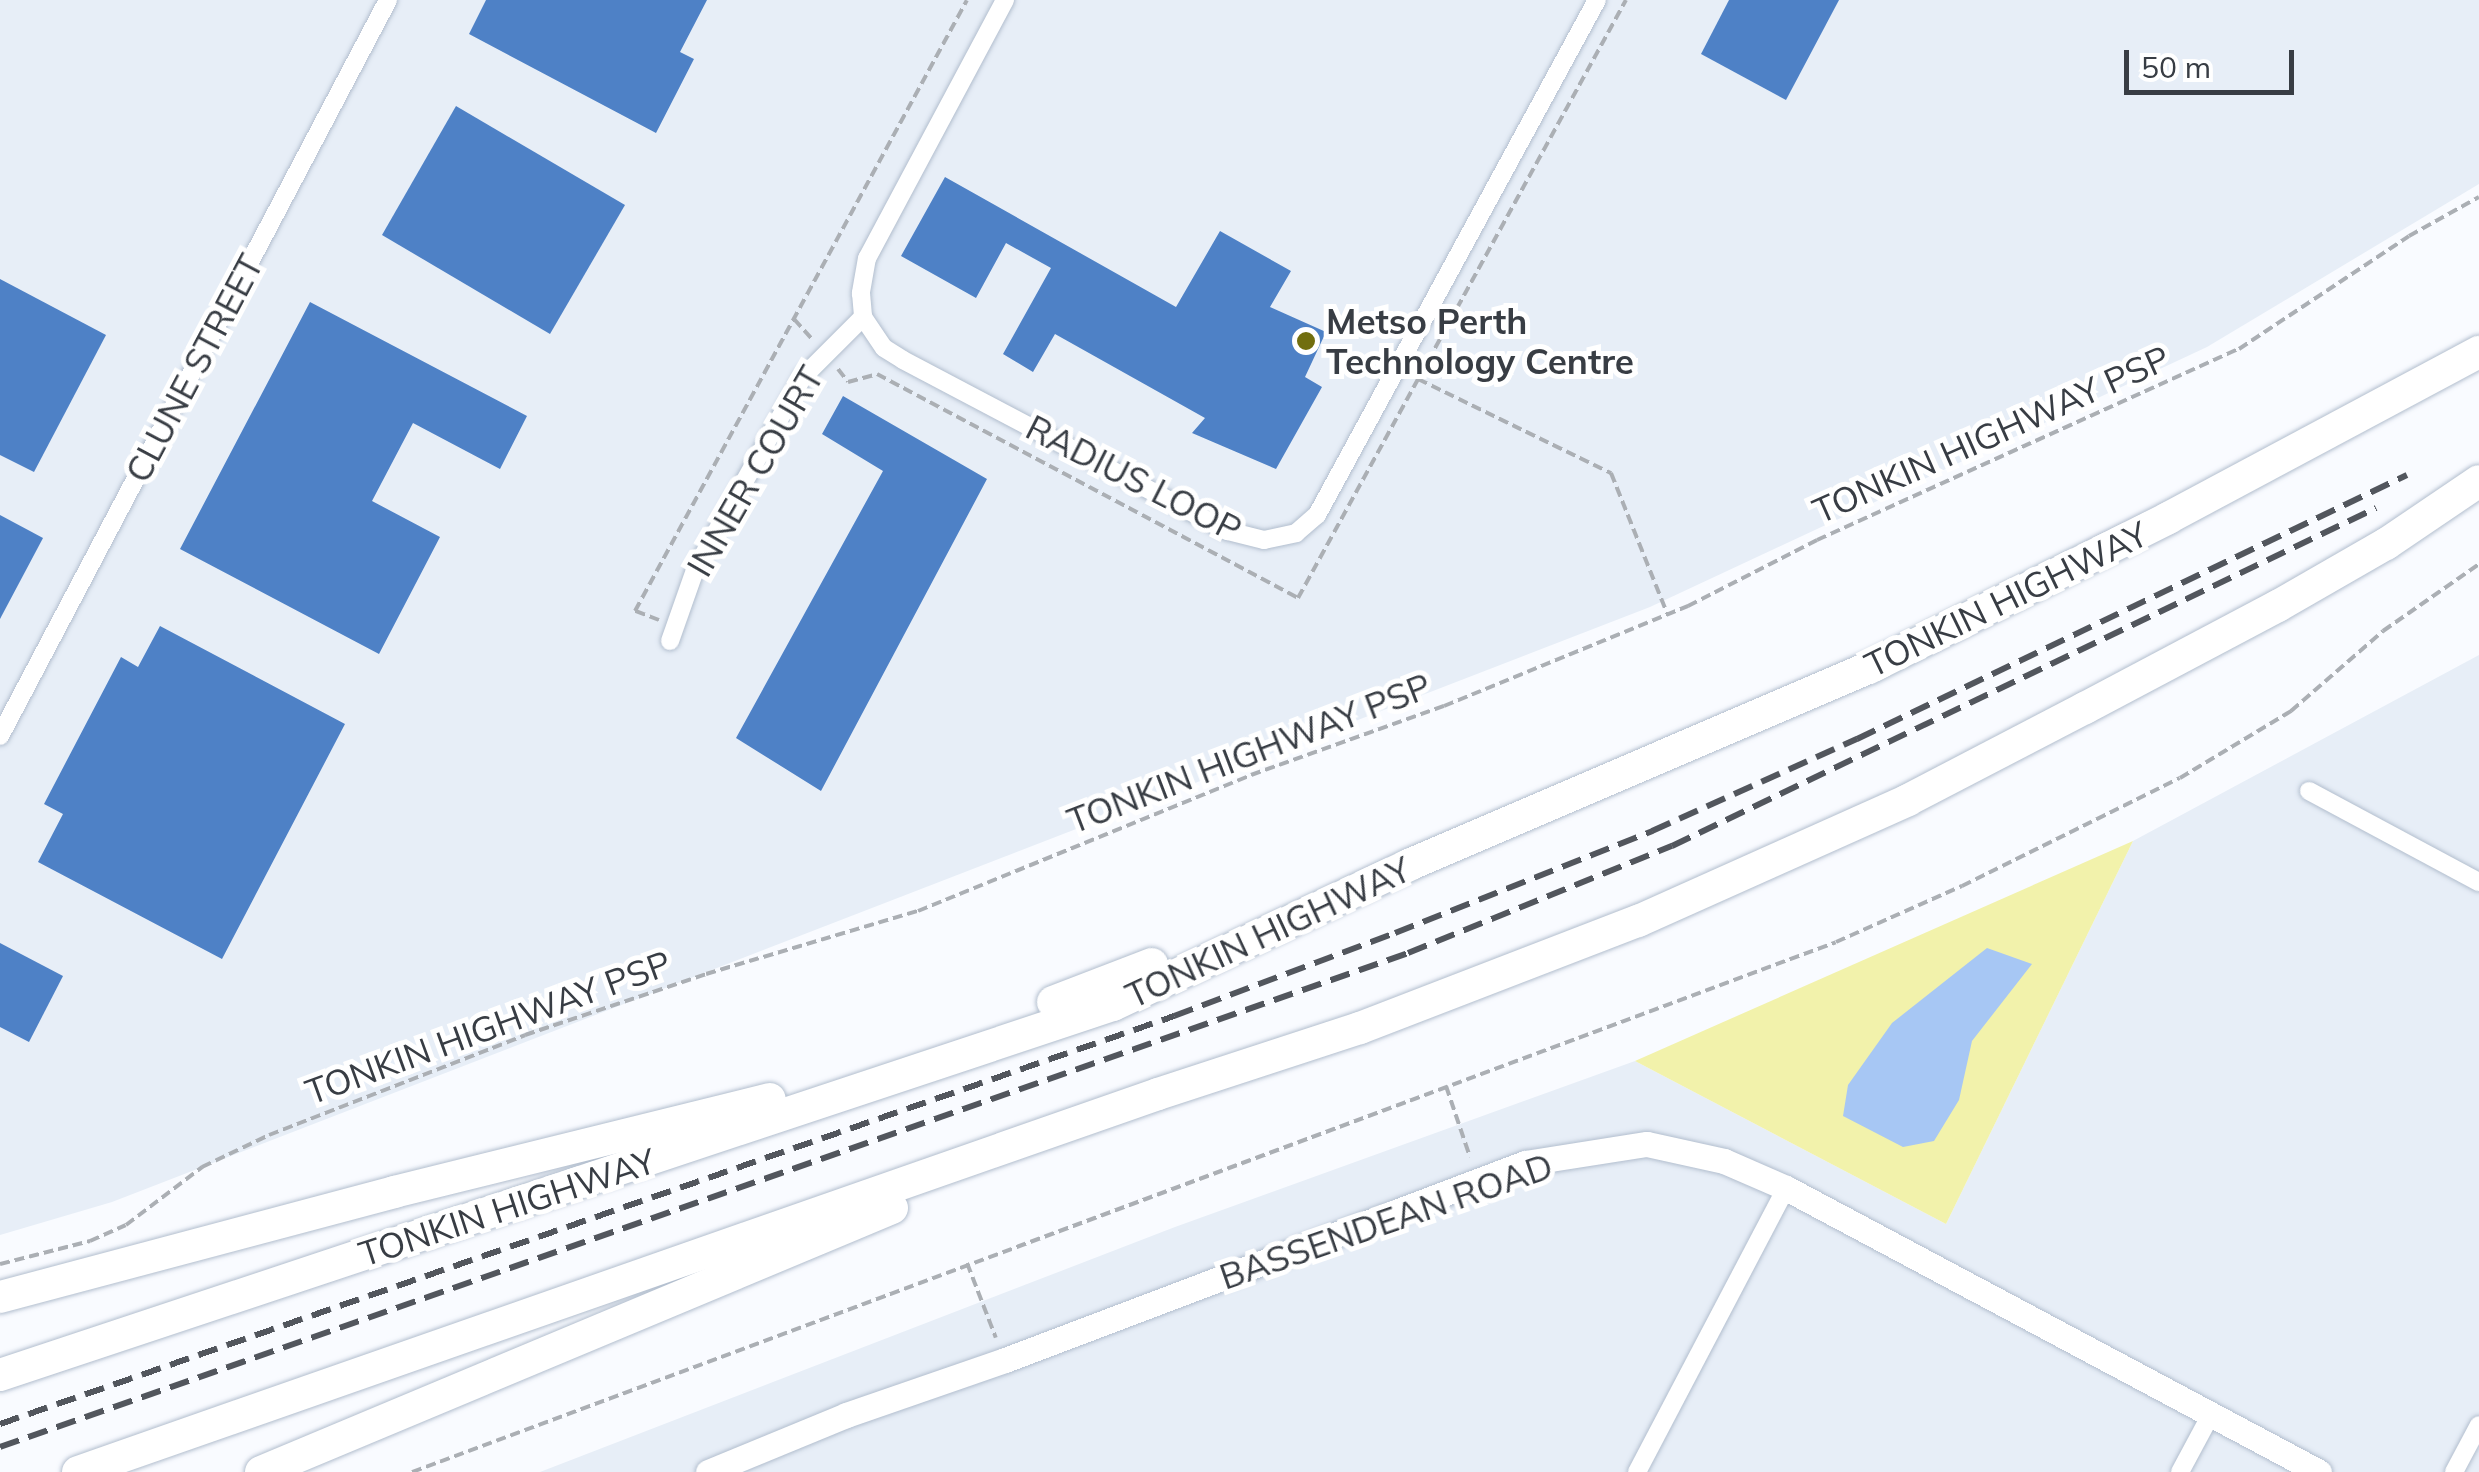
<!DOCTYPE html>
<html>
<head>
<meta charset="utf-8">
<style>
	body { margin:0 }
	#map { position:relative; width:2479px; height:1472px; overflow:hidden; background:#f9fbff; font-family:Mulish,sans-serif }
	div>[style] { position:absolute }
	.built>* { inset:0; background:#e7eef7 }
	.green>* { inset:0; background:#f2f2ab }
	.water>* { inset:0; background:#a7c7f4 }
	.building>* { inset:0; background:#4e81c6 }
	.path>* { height:4px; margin-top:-2px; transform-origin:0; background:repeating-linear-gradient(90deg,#abafb4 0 10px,transparent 0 15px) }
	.roads { filter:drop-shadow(0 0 2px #b2bece) drop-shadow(0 0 2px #b2bece) }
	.street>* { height:18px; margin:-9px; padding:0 9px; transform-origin:9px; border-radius:9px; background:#fff }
	.secondary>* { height:25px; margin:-12.5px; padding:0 12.5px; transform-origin:12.5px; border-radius:12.5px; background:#fff }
	.highway>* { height:32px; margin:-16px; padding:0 16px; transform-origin:16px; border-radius:16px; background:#fff }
	.rail>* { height:6px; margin-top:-3px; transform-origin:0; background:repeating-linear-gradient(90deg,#52565d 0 20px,transparent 0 30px) }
	.dots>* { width:28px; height:28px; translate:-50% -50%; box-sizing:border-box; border:5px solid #fff; border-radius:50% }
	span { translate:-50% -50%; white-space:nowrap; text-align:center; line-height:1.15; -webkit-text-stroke:10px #fff; paint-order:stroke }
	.poi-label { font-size:35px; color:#383d44; font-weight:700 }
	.left { translate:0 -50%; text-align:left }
	.street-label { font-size:35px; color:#383d44 }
	.scale { position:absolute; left:2124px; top:50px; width:170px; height:45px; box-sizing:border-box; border:5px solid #383d44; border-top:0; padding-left:12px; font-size:30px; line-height:35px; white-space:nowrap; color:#383d44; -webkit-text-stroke:8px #fff; paint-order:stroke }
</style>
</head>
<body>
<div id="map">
	<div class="built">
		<div style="clip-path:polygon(0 0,2479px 0,2479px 184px,2207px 347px,1650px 607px,112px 1202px,0 1235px)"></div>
		<div style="clip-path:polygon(2479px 655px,2479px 1472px,540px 1472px,1175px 1227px,1635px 1061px,1946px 1224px,2133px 841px)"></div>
	</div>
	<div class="green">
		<div style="clip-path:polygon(2133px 841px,1946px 1224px,1635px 1061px)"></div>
	</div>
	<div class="water">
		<div style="clip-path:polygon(1987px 948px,2032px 964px,1972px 1041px,1959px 1100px,1934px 1141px,1903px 1147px,1843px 1116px,1848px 1085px,1892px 1023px)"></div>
	</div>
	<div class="building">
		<div style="clip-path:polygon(486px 0,707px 0,680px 52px,694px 59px,656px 133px,469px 34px)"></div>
		<div style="clip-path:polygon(1729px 0,1839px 0,1786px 100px,1701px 54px)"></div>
		<div style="clip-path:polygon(456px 106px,625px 205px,550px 334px,382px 235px)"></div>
		<div style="clip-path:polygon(945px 177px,1176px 307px,1220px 231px,1291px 271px,1270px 307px,1326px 332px,1305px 377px,1322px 387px,1276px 469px,1192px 433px,1205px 418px,1055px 334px,1033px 372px,1003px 354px,1051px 268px,1006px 243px,976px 298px,901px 256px)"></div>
		<div style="clip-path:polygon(0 279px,106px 335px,34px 472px,0 455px)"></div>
		<div style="clip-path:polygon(310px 302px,527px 416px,500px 469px,413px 423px,372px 501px,440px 537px,379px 654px,180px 549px)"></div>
		<div style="clip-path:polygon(843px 396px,987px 479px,821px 791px,736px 738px,883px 471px,822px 434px)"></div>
		<div style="clip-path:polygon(0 515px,43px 538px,0 619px)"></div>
		<div style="clip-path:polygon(160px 626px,345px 724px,222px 959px,38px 862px,63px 814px,44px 804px,121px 657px,138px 667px)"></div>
		<div style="clip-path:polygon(0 943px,63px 976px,29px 1042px,0 1027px)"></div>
	</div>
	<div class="path">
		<div style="left:794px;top:319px;width:27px;rotate:48deg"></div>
		<div style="left:838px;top:369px;width:16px;rotate:52deg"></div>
		<div style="left:848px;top:382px;width:30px;rotate:-15deg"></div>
		<div style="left:877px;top:374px;width:477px;rotate:28deg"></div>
		<div style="left:1298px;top:598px;width:682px;rotate:-61.26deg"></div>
		<div style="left:1418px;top:379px;width:215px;rotate:26deg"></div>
		<div style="left:1611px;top:473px;width:151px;rotate:68.2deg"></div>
		<div style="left:659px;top:620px;width:26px;rotate:-159deg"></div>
		<div style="left:635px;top:611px;width:695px;rotate:-61.48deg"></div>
		<div style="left:1446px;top:1086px;width:75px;rotate:71.3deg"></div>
		<div style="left:967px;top:1263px;width:80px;rotate:68.9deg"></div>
		<div style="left:0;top:1264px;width:93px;rotate:-14.3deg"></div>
		<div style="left:90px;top:1241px;width:39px;rotate:-24deg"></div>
		<div style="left:126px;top:1225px;width:96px;rotate:-37.3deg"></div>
		<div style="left:202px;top:1167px;width:74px;rotate:-25.5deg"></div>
		<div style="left:269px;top:1135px;width:275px;rotate:-21.3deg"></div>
		<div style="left:525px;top:1035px;width:191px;rotate:-18.6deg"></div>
		<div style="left:706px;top:974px;width:221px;rotate:-16.6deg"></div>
		<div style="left:918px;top:911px;width:360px;rotate:-22.2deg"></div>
		<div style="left:1251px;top:775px;width:205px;rotate:-19.7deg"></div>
		<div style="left:1444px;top:706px;width:264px;rotate:-22.3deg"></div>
		<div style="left:1688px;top:606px;width:145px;rotate:-27.1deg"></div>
		<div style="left:1817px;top:540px;width:463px;rotate:-24.4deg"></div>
		<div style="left:2239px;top:349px;width:204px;rotate:-33.6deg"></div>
		<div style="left:2409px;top:236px;width:80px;rotate:-29.1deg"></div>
		<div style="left:412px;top:1472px;width:1519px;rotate:-20.41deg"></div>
		<div style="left:1836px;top:942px;width:138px;rotate:-24deg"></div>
		<div style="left:1962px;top:886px;width:243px;rotate:-26.4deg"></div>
		<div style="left:2180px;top:778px;width:130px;rotate:-31.1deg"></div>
		<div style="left:2291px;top:711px;width:122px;rotate:-41deg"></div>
		<div style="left:2383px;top:631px;width:117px;rotate:-34.9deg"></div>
	</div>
	<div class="roads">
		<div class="street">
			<div style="left:1005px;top:0;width:293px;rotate:118.1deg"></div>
			<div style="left:867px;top:258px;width:36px;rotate:100deg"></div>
			<div style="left:861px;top:293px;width:24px;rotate:85deg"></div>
			<div style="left:863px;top:317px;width:37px;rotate:56deg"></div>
			<div style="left:884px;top:348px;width:22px;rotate:32deg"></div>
			<div style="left:903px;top:360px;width:367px;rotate:27.8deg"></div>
			<div style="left:1228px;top:531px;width:37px;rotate:14deg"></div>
			<div style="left:1264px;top:540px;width:33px;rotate:-12deg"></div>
			<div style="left:1296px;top:533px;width:28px;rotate:-41deg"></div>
			<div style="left:1317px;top:515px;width:586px;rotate:-61.47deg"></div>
			<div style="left:670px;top:641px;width:75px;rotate:-70.6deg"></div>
			<div style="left:695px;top:570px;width:221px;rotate:-60.8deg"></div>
			<div style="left:803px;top:377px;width:85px;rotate:-45deg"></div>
			<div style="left:0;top:736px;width:832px;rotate:-62.2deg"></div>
			<div style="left:2309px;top:791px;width:193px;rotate:28.2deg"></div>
			<div style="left:1637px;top:1472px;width:321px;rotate:-62.3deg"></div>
			<div style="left:2180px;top:1472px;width:64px;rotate:-61.8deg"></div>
			<div style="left:2454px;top:1472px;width:53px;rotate:-62deg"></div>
		</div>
		<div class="secondary">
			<div style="left:708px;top:1472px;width:149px;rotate:-22.4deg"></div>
			<div style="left:846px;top:1415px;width:168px;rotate:-19.1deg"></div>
			<div style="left:1005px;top:1360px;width:556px;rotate:-20.75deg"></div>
			<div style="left:1525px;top:1163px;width:123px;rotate:-8.9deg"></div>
			<div style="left:1647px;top:1144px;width:79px;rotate:12.4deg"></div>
			<div style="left:1724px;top:1161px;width:68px;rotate:23.5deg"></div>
			<div style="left:1786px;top:1188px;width:604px;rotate:28.05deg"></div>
		</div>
		<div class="highway">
			<div style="left:1053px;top:1002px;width:106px;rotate:-21deg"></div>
			<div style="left:0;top:1297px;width:408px;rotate:-14.9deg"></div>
			<div style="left:394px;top:1192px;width:387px;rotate:-13.9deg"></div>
			<div style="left:0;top:1375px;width:1173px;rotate:-18.39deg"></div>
			<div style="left:1113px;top:1005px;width:330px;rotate:-25.3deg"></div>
			<div style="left:1411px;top:864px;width:498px;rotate:-23.2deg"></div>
			<div style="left:1869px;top:668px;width:335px;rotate:-26.6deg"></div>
			<div style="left:2168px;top:518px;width:353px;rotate:-28.1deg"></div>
			<div style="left:78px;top:1472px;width:1144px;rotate:-19.29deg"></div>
			<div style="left:1158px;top:1094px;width:213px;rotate:-18.1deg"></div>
			<div style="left:1360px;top:1028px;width:298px;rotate:-21.1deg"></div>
			<div style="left:1638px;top:921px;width:296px;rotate:-24.1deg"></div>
			<div style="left:1908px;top:800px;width:199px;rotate:-27.5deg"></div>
			<div style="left:2085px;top:708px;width:218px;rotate:-27.9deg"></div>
			<div style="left:2278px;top:606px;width:125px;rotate:-29.9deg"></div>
			<div style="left:2386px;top:544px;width:112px;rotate:-34.1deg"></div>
			<div style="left:261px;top:1472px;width:684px;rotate:-22.7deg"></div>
		</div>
	</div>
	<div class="rail">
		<div style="left:0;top:1424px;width:1243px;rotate:-19.16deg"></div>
		<div style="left:1174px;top:1016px;width:236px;rotate:-20.6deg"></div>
		<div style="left:1395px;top:933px;width:277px;rotate:-21.6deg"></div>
		<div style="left:1652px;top:831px;width:225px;rotate:-24.2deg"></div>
		<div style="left:1857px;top:739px;width:610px;rotate:-25.64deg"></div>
		<div style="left:0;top:1447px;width:1492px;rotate:-19.33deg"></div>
		<div style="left:1408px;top:953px;width:285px;rotate:-22.1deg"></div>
		<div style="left:1672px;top:846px;width:781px;rotate:-25.65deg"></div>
	</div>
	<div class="dots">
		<div style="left:1306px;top:341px;background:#716e0f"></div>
	</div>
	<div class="poi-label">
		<span class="left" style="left:1326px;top:341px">Metso Perth<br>Technology Centre</span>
	</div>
	<div class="street-label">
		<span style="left:194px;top:368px;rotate:-62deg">CLUNE STREET</span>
		<span style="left:1991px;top:434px;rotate:-24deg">TONKIN HIGHWAY PSP</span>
		<span style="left:755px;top:471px;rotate:-60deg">INNER COURT</span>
		<span style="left:1134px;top:478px;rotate:27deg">RADIUS LOOP</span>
		<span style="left:2006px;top:599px;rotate:-26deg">TONKIN HIGHWAY</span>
		<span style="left:1249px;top:753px;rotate:-21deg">TONKIN HIGHWAY PSP</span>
		<span style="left:1268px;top:932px;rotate:-25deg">TONKIN HIGHWAY</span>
		<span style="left:488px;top:1027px;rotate:-20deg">TONKIN HIGHWAY PSP</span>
		<span style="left:507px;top:1207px;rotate:-18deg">TONKIN HIGHWAY</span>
		<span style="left:1386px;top:1221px;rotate:-19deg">BASSENDEAN ROAD</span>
	</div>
	<div class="scale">50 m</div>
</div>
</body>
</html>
